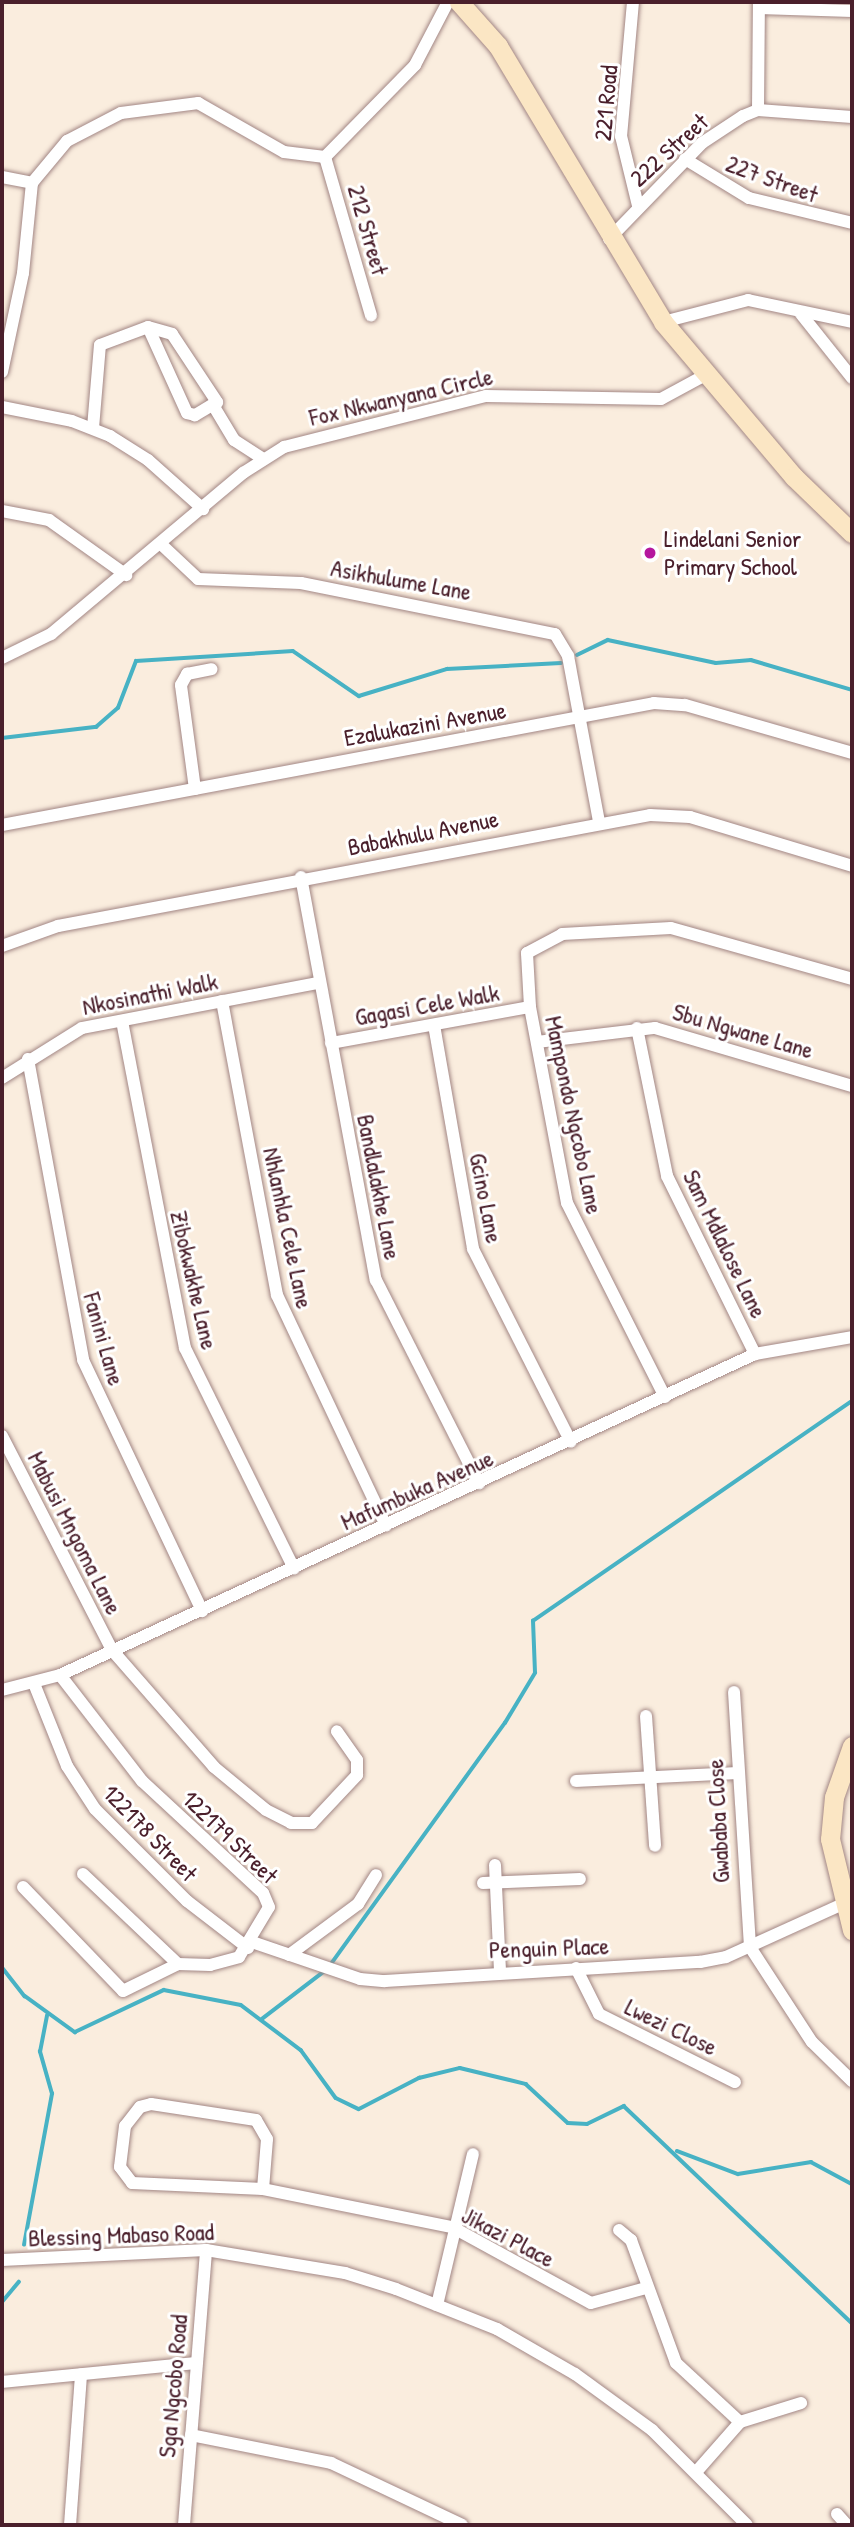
<!DOCTYPE html>
<html>
<head>
<meta charset="utf-8">
<style>
	body { margin:0 }
	#map { position:relative; width:854px; height:2527px; overflow:hidden; background:#faedde; font-family:"Patrick Hand",sans-serif }
	div>[style] { position:absolute }
	.stream>* { height:3.5px; margin:-1.75px; padding:0 1.75px; transform-origin:1.75px; border-radius:1.75px; background:#47b2c4 }
	.roads { filter:drop-shadow(0 0 2px #a28684) drop-shadow(0 0 2px #a28684) }
	.street>* { height:12px; margin:-6px; padding:0 6px; transform-origin:6px; border-radius:6px; background:#fff }
	.secondary>* { height:19px; margin:-9.5px; padding:0 9.5px; transform-origin:9.5px; border-radius:9.5px; background:#fbe6c4 }
	.dots>* { width:19px; height:19px; translate:-50% -50%; box-sizing:border-box; border:4px solid #fff; border-radius:50% }
	span { translate:-50% -50%; white-space:nowrap; text-align:center; line-height:1.15; -webkit-text-stroke:6px #fff; paint-order:stroke }
	.street-label { font-size:24px; color:#4a1f2b }
	.poi-label { font-size:24px; color:#4a1f2b }
	.left { translate:0 -50%; text-align:left }
	.frame { position:absolute; inset:0; border:4px solid #4a1f2b; pointer-events:none }
</style>
</head>
<body>
<div id="map">
	<div class="stream">
		<div style="left:577px;top:655px;width:34px;rotate:-26deg"></div>
		<div style="left:608px;top:640px;width:110px;rotate:12deg"></div>
		<div style="left:716px;top:663px;width:35px;rotate:-5deg"></div>
		<div style="left:751px;top:660px;width:105px;rotate:16.5deg"></div>
		<div style="left:2px;top:738px;width:95px;rotate:-6.7deg"></div>
		<div style="left:96px;top:727px;width:29px;rotate:-41deg"></div>
		<div style="left:118px;top:708px;width:50px;rotate:-69deg"></div>
		<div style="left:136px;top:661px;width:157px;rotate:-3.6deg"></div>
		<div style="left:293px;top:651px;width:80px;rotate:34.3deg"></div>
		<div style="left:359px;top:696px;width:92px;rotate:-17.1deg"></div>
		<div style="left:447px;top:669px;width:114px;rotate:-3deg"></div>
		<div style="left:2px;top:1782px;width:43px;rotate:90deg"></div>
		<div style="left:331px;top:1964px;width:297px;rotate:-54.2deg"></div>
		<div style="left:505px;top:1723px;width:58px;rotate:-59deg"></div>
		<div style="left:535px;top:1673px;width:52px;rotate:-92.2deg"></div>
		<div style="left:533px;top:1621px;width:388px;rotate:-34.6deg"></div>
		<div style="left:2px;top:1967px;width:37px;rotate:52deg"></div>
		<div style="left:25px;top:1996px;width:62px;rotate:35.8deg"></div>
		<div style="left:75px;top:2032px;width:98px;rotate:-25.3deg"></div>
		<div style="left:164px;top:1990px;width:78px;rotate:11deg"></div>
		<div style="left:241px;top:2005px;width:75px;rotate:36.9deg"></div>
		<div style="left:301px;top:2050px;width:59px;rotate:53.9deg"></div>
		<div style="left:336px;top:2098px;width:25px;rotate:26deg"></div>
		<div style="left:359px;top:2109px;width:68px;rotate:-27.3deg"></div>
		<div style="left:419px;top:2078px;width:42px;rotate:-13.7deg"></div>
		<div style="left:460px;top:2068px;width:68px;rotate:13.6deg"></div>
		<div style="left:526px;top:2084px;width:57px;rotate:42.9deg"></div>
		<div style="left:568px;top:2123px;width:19px;rotate:3deg"></div>
		<div style="left:587px;top:2124px;width:41px;rotate:-25.9deg"></div>
		<div style="left:624px;top:2106px;width:315px;rotate:43.6deg"></div>
		<div style="left:262px;top:2019px;width:81px;rotate:-37.4deg"></div>
		<div style="left:677px;top:2151px;width:65px;rotate:20.7deg"></div>
		<div style="left:738px;top:2174px;width:74px;rotate:-9.3deg"></div>
		<div style="left:811px;top:2162px;width:47px;rotate:28.2deg"></div>
		<div style="left:24px;top:2245px;width:154px;rotate:-79.5deg"></div>
		<div style="left:52px;top:2094px;width:44px;rotate:-105.9deg"></div>
		<div style="left:40px;top:2052px;width:37px;rotate:-79deg"></div>
		<div style="left:2px;top:2302px;width:26px;rotate:-50deg"></div>
	</div>
	<div class="roads">
		<div class="street">
			<div style="left:633px;top:2px;width:135px;rotate:95.1deg"></div>
			<div style="left:621px;top:136px;width:72px;rotate:76.3deg"></div>
			<div style="left:759px;top:8px;width:93px;rotate:1.8deg"></div>
			<div style="left:758px;top:110px;width:108px;rotate:-89.5deg"></div>
			<div style="left:325px;top:157px;width:165px;rotate:73.8deg"></div>
			<div style="left:685px;top:159px;width:75px;rotate:31.4deg"></div>
			<div style="left:749px;top:198px;width:106px;rotate:13.6deg"></div>
			<div style="left:2px;top:177px;width:31px;rotate:11deg"></div>
			<div style="left:609px;top:239px;width:134px;rotate:-45.9deg"></div>
			<div style="left:702px;top:143px;width:49px;rotate:-33.4deg"></div>
			<div style="left:743px;top:116px;width:16px;rotate:-22deg"></div>
			<div style="left:758px;top:110px;width:94px;rotate:4.3deg"></div>
			<div style="left:801px;top:314px;width:82px;rotate:51.4deg"></div>
			<div style="left:663px;top:322px;width:88px;rotate:-14.5deg"></div>
			<div style="left:748px;top:300px;width:106px;rotate:11.9deg"></div>
			<div style="left:2px;top:372px;width:101px;rotate:-78deg"></div>
			<div style="left:23px;top:273px;width:90px;rotate:-84.3deg"></div>
			<div style="left:32px;top:183px;width:55px;rotate:-50.2deg"></div>
			<div style="left:67px;top:141px;width:61px;rotate:-27.4deg"></div>
			<div style="left:121px;top:113px;width:78px;rotate:-7.4deg"></div>
			<div style="left:198px;top:103px;width:99px;rotate:29.7deg"></div>
			<div style="left:284px;top:152px;width:41px;rotate:7deg"></div>
			<div style="left:325px;top:157px;width:129px;rotate:-45.6deg"></div>
			<div style="left:415px;top:65px;width:71px;rotate:-62.4deg"></div>
			<div style="left:213px;top:405px;width:41px;rotate:59deg"></div>
			<div style="left:234px;top:440px;width:35px;rotate:33deg"></div>
			<div style="left:2px;top:407px;width:71px;rotate:11.3deg"></div>
			<div style="left:72px;top:421px;width:41px;rotate:21.5deg"></div>
			<div style="left:110px;top:436px;width:45px;rotate:32.3deg"></div>
			<div style="left:148px;top:460px;width:74px;rotate:41.7deg"></div>
			<div style="left:93px;top:428px;width:83px;rotate:-85.2deg"></div>
			<div style="left:100px;top:345px;width:51px;rotate:-20.6deg"></div>
			<div style="left:148px;top:327px;width:25px;rotate:16deg"></div>
			<div style="left:172px;top:334px;width:82px;rotate:56.5deg"></div>
			<div style="left:217px;top:402px;width:26px;rotate:149deg"></div>
			<div style="left:195px;top:415px;width:8px;rotate:-166deg"></div>
			<div style="left:187px;top:413px;width:94px;rotate:-114.4deg"></div>
			<div style="left:2px;top:511px;width:48px;rotate:10.8deg"></div>
			<div style="left:49px;top:520px;width:95px;rotate:35.5deg"></div>
			<div style="left:163px;top:546px;width:48px;rotate:43.3deg"></div>
			<div style="left:198px;top:579px;width:103px;rotate:2.2deg"></div>
			<div style="left:301px;top:583px;width:259px;rotate:11.4deg"></div>
			<div style="left:555px;top:634px;width:26px;rotate:59deg"></div>
			<div style="left:568px;top:656px;width:169px;rotate:79.4deg"></div>
			<div style="left:2px;top:658px;width:55px;rotate:-26.1deg"></div>
			<div style="left:51px;top:634px;width:251px;rotate:-40deg"></div>
			<div style="left:243px;top:473px;width:49px;rotate:-32.4deg"></div>
			<div style="left:284px;top:447px;width:208px;rotate:-14.2deg"></div>
			<div style="left:486px;top:396px;width:175px;rotate:1deg"></div>
			<div style="left:661px;top:399px;width:52px;rotate:-28.5deg"></div>
			<div style="left:195px;top:789px;width:105px;rotate:-97.7deg"></div>
			<div style="left:181px;top:685px;width:13px;rotate:-61deg"></div>
			<div style="left:187px;top:674px;width:25px;rotate:-11deg"></div>
			<div style="left:2px;top:825px;width:663px;rotate:-10.6deg"></div>
			<div style="left:654px;top:703px;width:31px;rotate:4deg"></div>
			<div style="left:685px;top:705px;width:174px;rotate:16deg"></div>
			<div style="left:301px;top:877px;width:410px;rotate:79.5deg"></div>
			<div style="left:376px;top:1280px;width:228px;rotate:63.1deg"></div>
			<div style="left:2px;top:946px;width:59px;rotate:-19.7deg"></div>
			<div style="left:58px;top:926px;width:602px;rotate:-10.62deg"></div>
			<div style="left:650px;top:815px;width:40px;rotate:2.9deg"></div>
			<div style="left:690px;top:817px;width:169px;rotate:16.8deg"></div>
			<div style="left:222px;top:1001px;width:299px;rotate:79.4deg"></div>
			<div style="left:277px;top:1295px;width:255px;rotate:64.7deg"></div>
			<div style="left:122px;top:1021px;width:333px;rotate:79.1deg"></div>
			<div style="left:185px;top:1348px;width:246px;rotate:63.7deg"></div>
			<div style="left:434px;top:1025px;width:227px;rotate:80.1deg"></div>
			<div style="left:473px;top:1249px;width:216px;rotate:63.1deg"></div>
			<div style="left:637px;top:1028px;width:151px;rotate:78.5deg"></div>
			<div style="left:667px;top:1176px;width:199px;rotate:63.7deg"></div>
			<div style="left:537px;top:1042px;width:119px;rotate:-6.8deg"></div>
			<div style="left:655px;top:1028px;width:205px;rotate:16.4deg"></div>
			<div style="left:331px;top:1043px;width:202px;rotate:-10.3deg"></div>
			<div style="left:28px;top:1059px;width:306px;rotate:79.6deg"></div>
			<div style="left:83px;top:1360px;width:278px;rotate:64.6deg"></div>
			<div style="left:2px;top:1078px;width:94px;rotate:-32deg"></div>
			<div style="left:82px;top:1028px;width:241px;rotate:-10.8deg"></div>
			<div style="left:665px;top:1397px;width:217px;rotate:-116.8deg"></div>
			<div style="left:567px;top:1203px;width:199px;rotate:-100.7deg"></div>
			<div style="left:530px;top:1007px;width:54px;rotate:-93.2deg"></div>
			<div style="left:527px;top:953px;width:40px;rotate:-28deg"></div>
			<div style="left:562px;top:934px;width:109px;rotate:-3.2deg"></div>
			<div style="left:671px;top:928px;width:188px;rotate:15.7deg"></div>
			<div style="left:2px;top:1436px;width:241px;rotate:62.8deg"></div>
			<div style="left:112px;top:1650px;width:155px;rotate:48.9deg"></div>
			<div style="left:214px;top:1767px;width:67px;rotate:39.6deg"></div>
			<div style="left:266px;top:1810px;width:28px;rotate:27deg"></div>
			<div style="left:291px;top:1823px;width:21px"></div>
			<div style="left:312px;top:1823px;width:66px;rotate:-46.8deg"></div>
			<div style="left:357px;top:1775px;width:15px;rotate:-90deg"></div>
			<div style="left:357px;top:1760px;width:35px;rotate:-125deg"></div>
			<div style="left:35px;top:1686px;width:86px;rotate:68.2deg"></div>
			<div style="left:67px;top:1766px;width:51px;rotate:56.9deg"></div>
			<div style="left:95px;top:1809px;width:130px;rotate:45deg"></div>
			<div style="left:187px;top:1901px;width:77px;rotate:37.6deg"></div>
			<div style="left:2px;top:1690px;width:60px;rotate:-14.5deg"></div>
			<div style="left:60px;top:1675px;width:766px;rotate:-24.79deg"></div>
			<div style="left:755px;top:1354px;width:98px;rotate:-9.9deg"></div>
			<div style="left:734px;top:1692px;width:256px;rotate:86.4deg"></div>
			<div style="left:750px;top:1947px;width:113px;rotate:56.9deg"></div>
			<div style="left:812px;top:2042px;width:56px;rotate:44.3deg"></div>
			<div style="left:646px;top:1716px;width:130px;rotate:86deg"></div>
			<div style="left:576px;top:1781px;width:161px;rotate:-2.8deg"></div>
			<div style="left:495px;top:1865px;width:105px;rotate:87.3deg"></div>
			<div style="left:83px;top:1874px;width:131px;rotate:43.5deg"></div>
			<div style="left:483px;top:1883px;width:97px;rotate:-2.4deg"></div>
			<div style="left:23px;top:1887px;width:144px;rotate:46.1deg"></div>
			<div style="left:123px;top:1991px;width:61px;rotate:-26.1deg"></div>
			<div style="left:178px;top:1964px;width:32px;rotate:2deg"></div>
			<div style="left:210px;top:1965px;width:30px;rotate:-15deg"></div>
			<div style="left:239px;top:1957px;width:58px;rotate:-59deg"></div>
			<div style="left:269px;top:1907px;width:15px;rotate:-113deg"></div>
			<div style="left:263px;top:1893px;width:165px;rotate:-137.2deg"></div>
			<div style="left:142px;top:1781px;width:134px;rotate:-127.7deg"></div>
			<div style="left:252px;top:1942px;width:114px;rotate:18.9deg"></div>
			<div style="left:360px;top:1979px;width:25px;rotate:5deg"></div>
			<div style="left:385px;top:1981px;width:316px;rotate:-3.5deg"></div>
			<div style="left:700px;top:1962px;width:26px;rotate:-11deg"></div>
			<div style="left:726px;top:1957px;width:128px;rotate:-24.4deg"></div>
			<div style="left:289px;top:1955px;width:86px;rotate:-36.5deg"></div>
			<div style="left:358px;top:1904px;width:34px;rotate:-58deg"></div>
			<div style="left:576px;top:1968px;width:51px;rotate:63.4deg"></div>
			<div style="left:599px;top:2014px;width:152px;rotate:26.6deg"></div>
			<div style="left:263px;top:2189px;width:50px;rotate:-85.4deg"></div>
			<div style="left:267px;top:2139px;width:22px;rotate:-120deg"></div>
			<div style="left:256px;top:2120px;width:106px;rotate:-171.3deg"></div>
			<div style="left:151px;top:2104px;width:11px;rotate:165deg"></div>
			<div style="left:140px;top:2107px;width:24px;rotate:128deg"></div>
			<div style="left:125px;top:2126px;width:41px;rotate:97deg"></div>
			<div style="left:120px;top:2167px;width:20px;rotate:53deg"></div>
			<div style="left:132px;top:2183px;width:131px;rotate:2.6deg"></div>
			<div style="left:263px;top:2189px;width:193px;rotate:11.4deg"></div>
			<div style="left:452px;top:2227px;width:158px;rotate:28.7deg"></div>
			<div style="left:591px;top:2303px;width:57px;rotate:-15.3deg"></div>
			<div style="left:619px;top:2230px;width:16px;rotate:40deg"></div>
			<div style="left:631px;top:2240px;width:131px;rotate:69.9deg"></div>
			<div style="left:676px;top:2363px;width:87px;rotate:42.7deg"></div>
			<div style="left:2px;top:2260px;width:204px;rotate:-2.8deg"></div>
			<div style="left:206px;top:2250px;width:141px;rotate:9.4deg"></div>
			<div style="left:345px;top:2273px;width:53px;rotate:17.4deg"></div>
			<div style="left:396px;top:2289px;width:109px;rotate:21.6deg"></div>
			<div style="left:497px;top:2329px;width:90px;rotate:30deg"></div>
			<div style="left:575px;top:2374px;width:95px;rotate:36deg"></div>
			<div style="left:652px;top:2430px;width:134px;rotate:45deg"></div>
			<div style="left:437px;top:2305px;width:155px;rotate:-76.6deg"></div>
			<div style="left:2px;top:2382px;width:194px;rotate:-5.6deg"></div>
			<div style="left:191px;top:2435px;width:143px;rotate:11.3deg"></div>
			<div style="left:331px;top:2463px;width:145px;rotate:25.3deg"></div>
			<div style="left:697px;top:2471px;width:65px;rotate:-48.7deg"></div>
			<div style="left:740px;top:2422px;width:64px;rotate:-17.3deg"></div>
			<div style="left:837px;top:2514px;width:15px;rotate:48deg"></div>
			<div style="left:70px;top:2525px;width:151px;rotate:-85.8deg"></div>
			<div style="left:184px;top:2525px;width:276px;rotate:-85.4deg"></div>
		</div>
		<div class="secondary">
			<div style="left:459px;top:2px;width:59px;rotate:48.4deg"></div>
			<div style="left:498px;top:46px;width:322px;rotate:59.1deg"></div>
			<div style="left:663px;top:322px;width:203px;rotate:49.8deg"></div>
			<div style="left:794px;top:477px;width:81px;rotate:44deg"></div>
			<div style="left:852px;top:1746px;width:54px;rotate:109.4deg"></div>
			<div style="left:834px;top:1797px;width:42px;rotate:95.4deg"></div>
			<div style="left:830px;top:1839px;width:94px;rotate:76.4deg"></div>
		</div>
	</div>
	<div class="dots">
		<div style="left:650px;top:553px;background:#b5179e"></div>
	</div>
	<div class="street-label">
		<span style="left:606px;top:103px;rotate:-85deg">221 Road</span>
		<span style="left:669px;top:150px;rotate:-42deg">222 Street</span>
		<span style="left:772px;top:179px;rotate:20deg">227 Street</span>
		<span style="left:368px;top:230px;rotate:74deg">212 Street</span>
		<span style="left:401px;top:397px;rotate:-13deg">Fox Nkwanyana Circle</span>
		<span style="left:401px;top:580px;rotate:10deg">Asikhulume Lane</span>
		<span style="left:425px;top:724px;rotate:-10deg">Ezalukazini Avenue</span>
		<span style="left:423px;top:833px;rotate:-11deg">Babakhulu Avenue</span>
		<span style="left:150px;top:994px;rotate:-11deg">Nkosinathi Walk</span>
		<span style="left:427px;top:1005px;rotate:-10deg">Gagasi Cele Walk</span>
		<span style="left:743px;top:1031px;rotate:16deg">Sbu Ngwane Lane</span>
		<span style="left:574px;top:1115px;rotate:78deg">Mampondo Ngcobo Lane</span>
		<span style="left:379px;top:1187px;rotate:79deg">Bandlalakhe Lane</span>
		<span style="left:486px;top:1198px;rotate:79deg">Gcino Lane</span>
		<span style="left:288px;top:1228px;rotate:78deg">Nhlanhla Cele Lane</span>
		<span style="left:725px;top:1244px;rotate:64deg">Sam Mdlalose Lane</span>
		<span style="left:194px;top:1280px;rotate:77deg">Zibokwakhe Lane</span>
		<span style="left:104px;top:1339px;rotate:74deg">Fanini Lane</span>
		<span style="left:417px;top:1490px;rotate:-24deg">Mafumbuka Avenue</span>
		<span style="left:75px;top:1533px;rotate:63deg">Mabusi Mngoma Lane</span>
		<span style="left:718px;top:1821px;rotate:-93deg">Gwababa Close</span>
		<span style="left:150px;top:1833px;rotate:46deg">122178 Street</span>
		<span style="left:230px;top:1837px;rotate:44deg">122179 Street</span>
		<span style="left:549px;top:1948px;rotate:-2deg">Penguin Place</span>
		<span style="left:671px;top:2027px;rotate:26deg">Lwezi Close</span>
		<span style="left:121px;top:2235px;rotate:-2deg">Blessing Mabaso Road</span>
		<span style="left:508px;top:2237px;rotate:28deg">Jikazi Place</span>
		<span style="left:173px;top:2386px;rotate:-85deg">Sga Ngcobo Road</span>
	</div>
	<div class="poi-label">
		<span class="left" style="left:664px;top:553px">Lindelani Senior<br>Primary School</span>
	</div>
	<div class="frame"></div>
</div>
</body>
</html>
